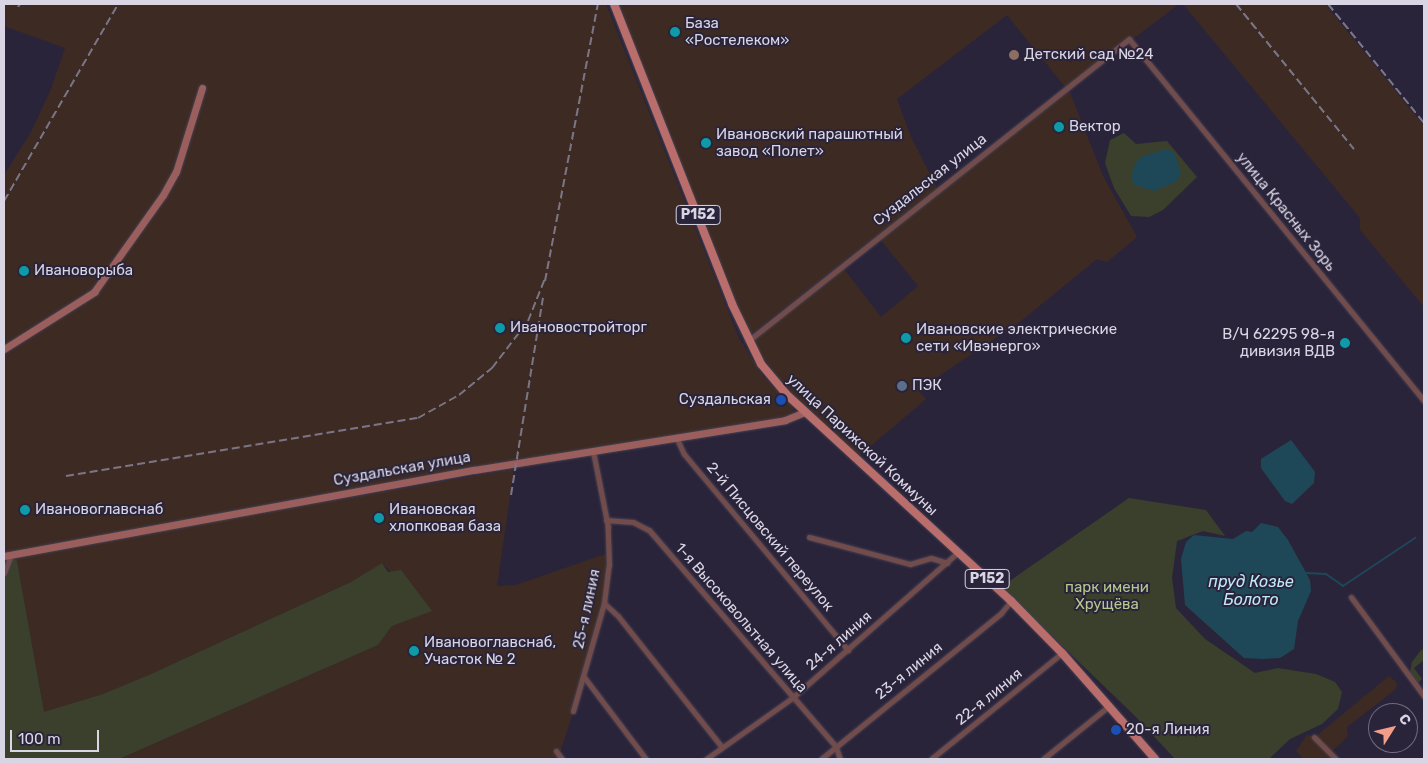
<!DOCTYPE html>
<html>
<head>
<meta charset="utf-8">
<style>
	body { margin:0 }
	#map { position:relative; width:1428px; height:763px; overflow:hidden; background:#2a243a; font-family:Rubik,sans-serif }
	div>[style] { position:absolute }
	.industrial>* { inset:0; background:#3d2b23 }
	.green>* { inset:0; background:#3a402c }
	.water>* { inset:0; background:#1e4858 }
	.stream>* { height:2px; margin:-1px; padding:0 1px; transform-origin:1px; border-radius:1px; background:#1e4858 }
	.roads { filter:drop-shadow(0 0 1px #464055) drop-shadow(0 0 1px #464055) }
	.street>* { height:5px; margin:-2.5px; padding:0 2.5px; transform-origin:2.5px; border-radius:2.5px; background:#724c4a }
	.secondary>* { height:7px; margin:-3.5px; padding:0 3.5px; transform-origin:3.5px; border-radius:3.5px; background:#9a5f5d }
	.primary>* { height:8px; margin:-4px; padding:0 4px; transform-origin:4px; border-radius:4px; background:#b96e6b }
	.rail>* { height:2px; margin-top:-1px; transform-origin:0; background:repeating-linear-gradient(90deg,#7a7587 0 8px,transparent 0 12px) }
	.dots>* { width:14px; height:14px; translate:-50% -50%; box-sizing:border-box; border:2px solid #2a243a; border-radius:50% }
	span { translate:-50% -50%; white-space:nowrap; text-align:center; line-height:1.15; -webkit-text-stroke:4px #2a243a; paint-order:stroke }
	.shield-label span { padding:1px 4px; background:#2a243a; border:1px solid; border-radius:4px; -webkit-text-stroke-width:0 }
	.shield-label { font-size:14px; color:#d9d5e4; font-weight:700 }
	.poi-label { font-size:15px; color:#d9d5e4 }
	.left { translate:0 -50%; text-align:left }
	.right { translate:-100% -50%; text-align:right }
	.street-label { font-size:15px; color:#d9d5e4 }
	.park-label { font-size:15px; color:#b5c98c }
	.water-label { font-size:16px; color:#bee9fb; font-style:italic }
	.frame { position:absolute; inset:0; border:5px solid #d9d5e4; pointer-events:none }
	.north { position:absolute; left:1368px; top:703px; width:50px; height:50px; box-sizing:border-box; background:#2a243a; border:1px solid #706b7e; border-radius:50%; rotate:54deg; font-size:14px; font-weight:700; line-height:20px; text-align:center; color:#d9d5e4 }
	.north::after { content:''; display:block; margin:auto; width:18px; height:22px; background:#f49e89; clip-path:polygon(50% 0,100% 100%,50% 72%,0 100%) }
	.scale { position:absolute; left:10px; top:730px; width:89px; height:22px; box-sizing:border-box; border:2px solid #d9d5e4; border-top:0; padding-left:6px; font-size:15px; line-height:18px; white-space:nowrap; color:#d9d5e4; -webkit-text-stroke:4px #2a243a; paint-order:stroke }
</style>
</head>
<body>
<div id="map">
	<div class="industrial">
		<div style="clip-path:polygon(4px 4px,606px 4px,739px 338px,764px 377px,792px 405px,795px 415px,4px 553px,4px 175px,31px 132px,51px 89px,65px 48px,4px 26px)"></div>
		<div style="clip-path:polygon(615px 4px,1179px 4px,1133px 39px,1127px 37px,1065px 87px,1007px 15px,897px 99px,911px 137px,937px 188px,749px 336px)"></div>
		<div style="clip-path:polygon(1183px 4px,1325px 4px,1424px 126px,1424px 307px,1360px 230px,1360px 218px)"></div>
		<div style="clip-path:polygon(1069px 90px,1103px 176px,1137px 237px,1107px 262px,1097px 259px,1021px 321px,918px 390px,926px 399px,859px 456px,779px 381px,752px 342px,844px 269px,881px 317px,918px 286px,880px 239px)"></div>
		<div style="clip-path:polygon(514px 469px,497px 586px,516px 585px,611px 552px,613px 566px,605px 616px,558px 759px,119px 759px,378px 645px,392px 626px,431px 611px,382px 563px,351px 582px,151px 674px,103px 694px,44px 713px,17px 561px,12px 556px)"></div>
		<div style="clip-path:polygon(1389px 676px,1397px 683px,1396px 689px,1347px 727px,1348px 736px,1331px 752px,1315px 737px)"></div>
		<div style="clip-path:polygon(1307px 735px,1311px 736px,1333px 759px,1303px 759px,1296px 751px)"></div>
	</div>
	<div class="green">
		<div style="clip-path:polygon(1124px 133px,1136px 144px,1167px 141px,1197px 177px,1163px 210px,1149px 217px,1131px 216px,1114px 188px,1105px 163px,1110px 140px)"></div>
		<div style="clip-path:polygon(1129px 498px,1206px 510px,1225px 536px,1203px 531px,1177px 541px,1172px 578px,1176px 608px,1205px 639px,1255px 673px,1278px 668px,1316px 674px,1335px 682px,1342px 692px,1338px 709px,1322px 724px,1290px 739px,1269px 759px,1175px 759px,1134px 715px,1001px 587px)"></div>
		<div style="clip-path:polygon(12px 556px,17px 561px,44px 712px,103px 694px,151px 674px,351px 582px,382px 563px,388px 572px,401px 570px,432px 611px,392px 626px,378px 645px,119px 759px,4px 759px,4px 576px)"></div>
		<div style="clip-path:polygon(1421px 650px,1424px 650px,1424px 660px,1414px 668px,1422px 679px,1417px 684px,1410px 672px,1412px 662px)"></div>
	</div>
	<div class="water">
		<div style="clip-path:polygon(1165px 149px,1174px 152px,1181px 173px,1177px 181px,1154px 191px,1135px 185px,1131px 178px,1135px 164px,1141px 157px)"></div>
		<div style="clip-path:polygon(1291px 440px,1315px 472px,1314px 483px,1292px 504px,1285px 501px,1261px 468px,1261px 459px)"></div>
		<div style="clip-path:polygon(1261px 523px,1278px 527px,1288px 540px,1310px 580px,1311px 591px,1298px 621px,1294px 649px,1280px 658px,1263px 659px,1244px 658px,1185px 605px,1181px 559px,1186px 542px,1194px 535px,1233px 539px,1246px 531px,1252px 532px)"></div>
	</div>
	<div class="stream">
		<div style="left:1306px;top:573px;width:20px;rotate:3deg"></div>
		<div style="left:1326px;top:574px;width:21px;rotate:35deg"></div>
		<div style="left:1343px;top:586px;width:87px;rotate:-33.7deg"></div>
	</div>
	<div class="roads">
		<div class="street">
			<div style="left:748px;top:341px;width:486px;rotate:-38.4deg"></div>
			<div style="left:1129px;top:39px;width:467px;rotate:50.8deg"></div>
			<div style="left:676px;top:437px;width:19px;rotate:65deg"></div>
			<div style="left:684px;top:454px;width:256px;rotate:50.1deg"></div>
			<div style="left:606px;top:520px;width:27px;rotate:4deg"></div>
			<div style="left:633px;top:522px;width:18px;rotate:27deg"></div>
			<div style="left:649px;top:530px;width:286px;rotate:49.2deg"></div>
			<div style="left:836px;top:747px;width:13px;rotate:72deg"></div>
			<div style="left:809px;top:537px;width:105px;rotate:15deg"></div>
			<div style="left:910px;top:564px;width:22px;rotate:-16deg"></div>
			<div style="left:931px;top:558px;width:17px;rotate:17deg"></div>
			<div style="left:4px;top:573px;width:19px;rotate:-69deg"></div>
			<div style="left:1351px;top:597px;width:123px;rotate:53.6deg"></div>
			<div style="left:604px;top:603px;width:19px;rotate:43deg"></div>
			<div style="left:618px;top:616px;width:166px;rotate:51.6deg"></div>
			<div style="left:584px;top:677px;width:103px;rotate:52.9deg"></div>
			<div style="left:573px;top:711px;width:112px;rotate:-74deg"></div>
			<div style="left:604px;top:603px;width:38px;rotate:-83deg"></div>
			<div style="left:609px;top:565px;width:38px;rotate:-92deg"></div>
			<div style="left:608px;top:527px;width:77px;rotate:-101.2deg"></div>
			<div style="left:1314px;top:737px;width:31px;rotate:45deg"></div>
			<div style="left:556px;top:751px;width:10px;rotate:53deg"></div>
			<div style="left:706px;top:759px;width:105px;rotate:-35.3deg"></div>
			<div style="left:792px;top:698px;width:221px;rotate:-41.3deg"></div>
			<div style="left:821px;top:759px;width:232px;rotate:-39deg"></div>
			<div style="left:1001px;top:613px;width:16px;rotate:-50deg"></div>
			<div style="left:931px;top:759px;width:169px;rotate:-39deg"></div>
			<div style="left:1043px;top:759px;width:85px;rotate:-38.8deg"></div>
		</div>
		<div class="secondary">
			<div style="left:4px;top:349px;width:107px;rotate:-32.3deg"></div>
			<div style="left:94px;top:292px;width:119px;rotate:-54.6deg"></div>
			<div style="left:163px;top:195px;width:26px;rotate:-61deg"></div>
			<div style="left:176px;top:172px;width:88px;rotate:-72.8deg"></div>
			<div style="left:4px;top:556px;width:478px;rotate:-10.4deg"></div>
			<div style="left:474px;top:470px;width:315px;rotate:-9.1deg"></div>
			<div style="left:785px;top:420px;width:22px;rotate:-22deg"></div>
		</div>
		<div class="primary">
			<div style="left:614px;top:4px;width:322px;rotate:68.5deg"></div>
			<div style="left:732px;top:304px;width:67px;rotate:64.2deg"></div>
			<div style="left:761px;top:364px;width:39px;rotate:50deg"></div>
			<div style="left:786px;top:394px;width:306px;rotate:42.6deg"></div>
			<div style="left:1011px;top:601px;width:73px;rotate:45.6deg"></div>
			<div style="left:1062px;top:653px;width:141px;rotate:48.7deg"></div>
		</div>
	</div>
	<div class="rail">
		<div style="left:1236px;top:4px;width:187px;rotate:50.9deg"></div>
		<div style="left:1328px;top:4px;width:153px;rotate:51.1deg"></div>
		<div style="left:18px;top:7px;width:4px;rotate:-56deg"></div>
		<div style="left:4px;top:201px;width:228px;rotate:-59.9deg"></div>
		<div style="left:545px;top:281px;width:282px;rotate:-79.2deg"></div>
		<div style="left:66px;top:476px;width:357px;rotate:-9.4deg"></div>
		<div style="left:418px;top:418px;width:47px;rotate:-29.3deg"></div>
		<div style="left:459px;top:395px;width:43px;rotate:-39.3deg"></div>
		<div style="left:492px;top:368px;width:59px;rotate:-52.5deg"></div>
		<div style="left:528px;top:321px;width:48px;rotate:-68.2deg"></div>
		<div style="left:511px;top:495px;width:200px;rotate:-80.8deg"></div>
	</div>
	<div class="dots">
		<div style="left:675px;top:32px;background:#0f9aa8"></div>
		<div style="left:1014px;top:55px;background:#8d6e63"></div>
		<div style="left:1059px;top:127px;background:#0f9aa8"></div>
		<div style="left:706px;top:143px;background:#0f9aa8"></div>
		<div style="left:24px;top:271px;background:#0f9aa8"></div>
		<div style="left:500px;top:328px;background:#0f9aa8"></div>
		<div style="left:906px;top:338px;background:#0f9aa8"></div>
		<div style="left:1345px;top:343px;background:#0f9aa8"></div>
		<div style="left:902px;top:386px;background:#5c6f8a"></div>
		<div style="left:781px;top:400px;background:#1a4fb4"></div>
		<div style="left:25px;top:510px;background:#0f9aa8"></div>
		<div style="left:379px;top:518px;background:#0f9aa8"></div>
		<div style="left:414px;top:651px;background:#0f9aa8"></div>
		<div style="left:1116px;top:730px;background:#1a4fb4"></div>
	</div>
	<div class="shield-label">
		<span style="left:698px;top:215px">Р152</span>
		<span style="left:987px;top:579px">Р152</span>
	</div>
	<div class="poi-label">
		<span class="left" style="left:685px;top:32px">База<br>«Ростелеком»</span>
		<span class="left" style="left:1024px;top:55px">Детский сад №24</span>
		<span class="left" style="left:1069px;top:127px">Вектор</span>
		<span class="left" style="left:716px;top:143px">Ивановский парашютный<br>завод «Полет»</span>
		<span class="left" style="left:34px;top:271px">Ивановорыба</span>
		<span class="left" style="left:510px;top:328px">Ивановостройторг</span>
		<span class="left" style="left:916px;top:338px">Ивановские электрические<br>сети «Ивэнерго»</span>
		<span class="right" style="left:1335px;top:343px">В/Ч 62295 98-я<br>дивизия ВДВ</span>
		<span class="left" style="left:912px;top:386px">ПЭК</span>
		<span class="right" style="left:771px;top:400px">Суздальская</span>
		<span class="left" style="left:389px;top:518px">Ивановская<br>хлопковая база</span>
		<span class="left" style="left:35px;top:510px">Ивановоглавснаб</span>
		<span class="left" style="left:424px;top:651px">Ивановоглавснаб,<br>Участок № 2</span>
		<span class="left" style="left:1126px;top:730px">20-я Линия</span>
	</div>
	<div class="street-label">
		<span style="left:930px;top:180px;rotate:-38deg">Суздальская улица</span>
		<span style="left:1286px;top:212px;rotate:51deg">улица Красных Зорь</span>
		<span style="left:862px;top:445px;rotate:43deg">улица Парижской Коммуны</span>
		<span style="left:402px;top:469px;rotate:-10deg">Суздальская улица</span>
		<span style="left:770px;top:537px;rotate:50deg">2-й Писцовский переулок</span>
		<span style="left:587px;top:609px;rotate:-78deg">25-я линия</span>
		<span style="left:741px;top:618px;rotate:49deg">1-я Высоковольтная улица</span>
		<span style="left:839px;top:641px;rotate:-41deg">24-я линия</span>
		<span style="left:909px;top:671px;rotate:-39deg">23-я линия</span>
		<span style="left:989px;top:697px;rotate:-39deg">22-я линия</span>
	</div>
	<div class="park-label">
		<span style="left:1107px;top:596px">парк имени<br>Хрущёва</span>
	</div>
	<div class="water-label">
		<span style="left:1251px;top:591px">пруд Козье<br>Болото</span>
	</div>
	<div class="frame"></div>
	<div class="north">С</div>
	<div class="scale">100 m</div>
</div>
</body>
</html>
